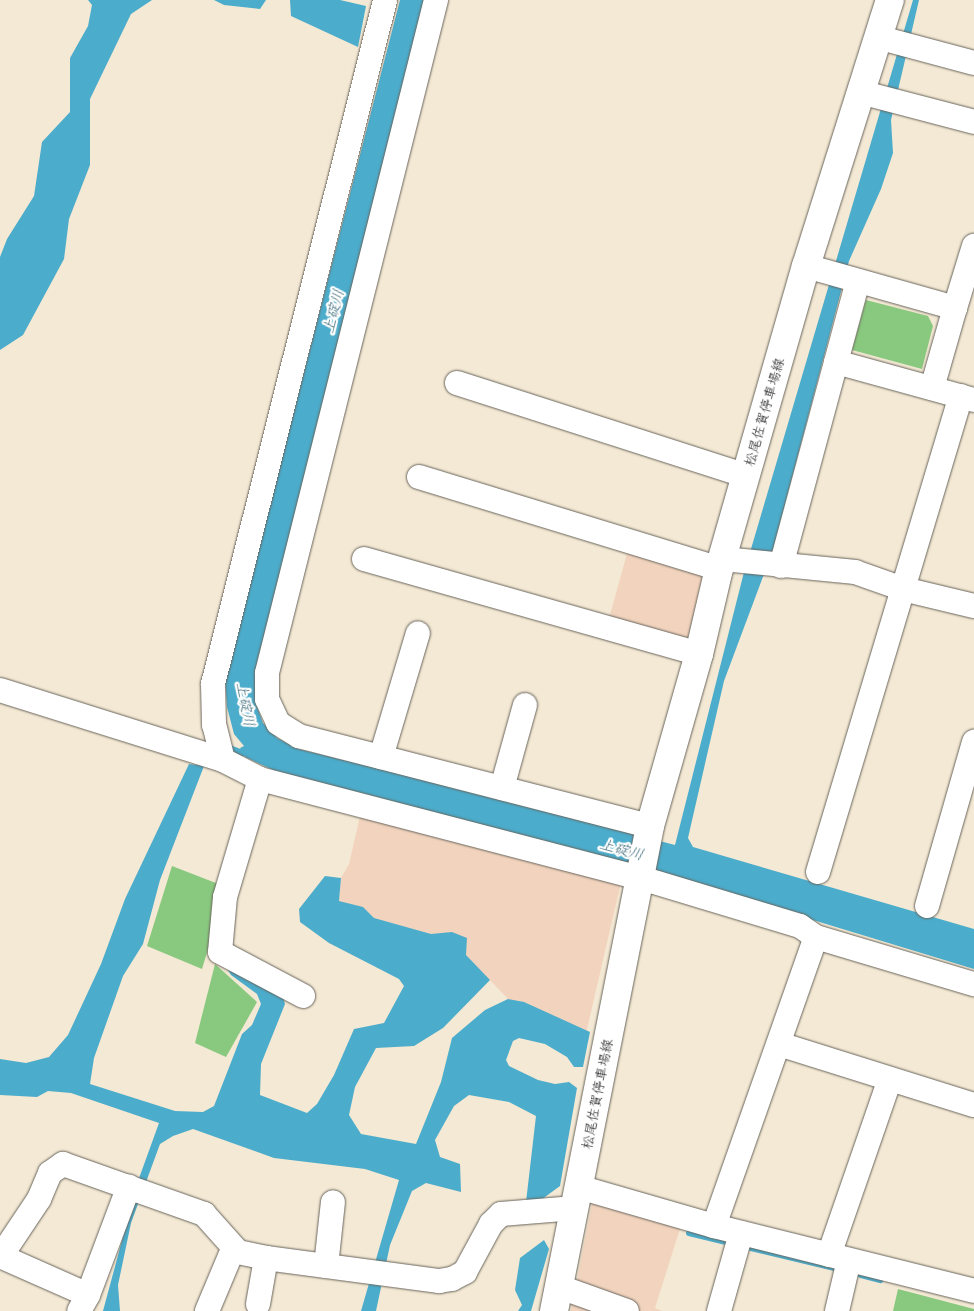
<!DOCTYPE html>
<html>
<head>
<meta charset="utf-8">
<style>
	body { margin:0 }
	#map { position:relative; width:974px; height:1311px; overflow:hidden; background:#f4e9d4; font-family:"Playpen Sans","Klee One",sans-serif }
	div>[style] { position:absolute }
	.built>* { inset:0; background:#f2d4be }
	.green>* { inset:0; background:#89c87f }
	.water>* { inset:0; background:#4caccb }
	.stream>* { height:6px; margin:-3px; padding:0 3px; transform-origin:3px; border-radius:3px; background:#4caccb }
	.roads { filter:drop-shadow(0 0 1px #68645c) drop-shadow(0 0 1px #68645c) }
	.minor>* { height:24px; margin:-12px; padding:0 12px; transform-origin:12px; border-radius:12px; background:#fff }
	.major>* { height:28px; margin:-14px; padding:0 14px; transform-origin:14px; border-radius:14px; background:#fff }
	span { translate:-50% -50%; white-space:nowrap; text-align:center; line-height:1.15; -webkit-text-stroke:4.5px #fff; paint-order:stroke }
	.street-label { font-size:14px; color:#1c1c1c }
	.water-label { font-size:15px; color:#346474; font-style:italic }
</style>
</head>
<body>
<div id="map">
	<div class="built">
		<div style="clip-path:polygon(628px 550px,704px 571px,688px 645px,608px 622px)"></div>
		<div style="clip-path:polygon(361px 812px,622px 878px,585px 1038px,508px 999px,490px 980px,339px 901px,341px 878px,349px 864px)"></div>
		<div style="clip-path:polygon(595px 1188px,685px 1213px,655px 1308px,662px 1311px,571px 1311px)"></div>
	</div>
	<div class="green">
		<div style="clip-path:polygon(866px 300px,928px 316px,933px 326px,922px 369px,852px 350px)"></div>
		<div style="clip-path:polygon(172px 866px,221px 885px,215px 926px,202px 969px,147px 946px)"></div>
		<div style="clip-path:polygon(215px 964px,257px 1002px,226px 1057px,195px 1043px)"></div>
		<div style="clip-path:polygon(898px 1289px,974px 1309px,974px 1311px,893px 1311px)"></div>
	</div>
	<div class="water">
		<div style="clip-path:polygon(88px 0,152px 0,131px 14px,90px 99px,90px 165px,69px 219px,64px 259px,23px 335px,0 350px,0 257px,7px 239px,34px 196px,42px 142px,70px 112px,70px 58px,88px 26px,92px 5px)"></div>
		<div style="clip-path:polygon(214px 0,266px 0,260px 9px,224px 5px)"></div>
		<div style="clip-path:polygon(290px 0,340px 0,366px 6px,358px 47px,291px 16px)"></div>
		<div style="clip-path:polygon(400px 0,427px 0,255px 680px,256px 704px,263px 723px,277px 738px,298px 749px,616px 826px,629px 833px,675px 845px,743px 576px,913px 0,919px 0,891px 120px,893px 153px,881px 189px,849px 261px,773px 550px,724px 681px,688px 838px,693px 847px,974px 929px,974px 969px,622px 862px,288px 777px,245px 757px,240px 748px,244px 746px,234px 734px,227px 707px,225px 678px)"></div>
		<div style="clip-path:polygon(189px 764px,204px 766px,160px 880px,143px 944px,123px 976px,94px 1058px,90px 1084px,175px 1111px,203px 1112px,214px 1106px,242px 1034px,252px 1025px,261px 1004px,257px 994px,231px 975px,226px 967px,282px 992px,285px 1004px,261px 1064px,260px 1095px,307px 1113px,317px 1104px,334px 1075px,354px 1029px,384px 1023px,404px 986px,399px 979px,329px 943px,300px 922px,299px 909px,325px 876px,341px 878px,339px 901px,363px 907px,374px 918px,431px 934px,452px 932px,467px 938px,466px 955px,490px 980px,443px 1028px,414px 1046px,376px 1048px,355px 1087px,349px 1115px,361px 1134px,416px 1144px,441px 1082px,452px 1038px,485px 1010px,508px 999px,524px 1002px,590px 1032px,583px 1067px,574px 1067px,567px 1057px,545px 1044px,519px 1038px,513px 1041px,506px 1060px,509px 1066px,538px 1080px,555px 1084px,569px 1082px,577px 1088px,560px 1186px,534px 1205px,526px 1202px,536px 1116px,509px 1102px,469px 1095px,454px 1106px,435px 1140px,440px 1157px,460px 1164px,461px 1192px,426px 1183px,412px 1191px,390px 1245px,376px 1311px,361px 1311px,399px 1180px,365px 1169px,274px 1158px,193px 1129px,173px 1136px,160px 1144px,131px 1223px,118px 1285px,120px 1311px,103px 1311px,138px 1181px,159px 1123px,71px 1093px,48px 1091px,37px 1097px,0 1095px,0 1059px,26px 1063px,49px 1057px,68px 1035px,101px 964px,125px 899px)"></div>
		<div style="clip-path:polygon(544px 1240px,549px 1249px,531px 1311px,518px 1311px,522px 1305px,515px 1290px,520px 1258px)"></div>
	</div>
	<div class="stream">
		<div style="left:227px;top:747px;width:17px;rotate:21deg"></div>
		<div style="left:243px;top:753px;width:7px;rotate:-8deg"></div>
		<div style="left:689px;top:1233px;width:36px;rotate:14deg"></div>
		<div style="left:751px;top:1248px;width:85px;rotate:13.5deg"></div>
		<div style="left:861px;top:1275px;width:20px;rotate:15deg"></div>
	</div>
	<div class="roads">
		<div class="minor">
			<div style="left:436px;top:0;width:694px;rotate:104.1deg"></div>
			<div style="left:267px;top:673px;width:26px;rotate:90deg"></div>
			<div style="left:267px;top:699px;width:26px;rotate:65deg"></div>
			<div style="left:278px;top:723px;width:25px;rotate:32deg"></div>
			<div style="left:299px;top:736px;width:362px;rotate:14.4deg"></div>
			<div style="left:877px;top:37px;width:100px;rotate:15deg"></div>
			<div style="left:860px;top:92px;width:118px;rotate:14.7deg"></div>
			<div style="left:806px;top:266px;width:155px;rotate:15.7deg"></div>
			<div style="left:955px;top:308px;width:65px;rotate:-73deg"></div>
			<div style="left:836px;top:362px;width:143px;rotate:15.4deg"></div>
			<div style="left:457px;top:383px;width:304px;rotate:17.8deg"></div>
			<div style="left:932px;top:388px;width:83px;rotate:-74deg"></div>
			<div style="left:419px;top:477px;width:314px;rotate:17deg"></div>
			<div style="left:364px;top:559px;width:348px;rotate:15.8deg"></div>
			<div style="left:723px;top:559px;width:133px;rotate:5.6deg"></div>
			<div style="left:855px;top:572px;width:51px;rotate:19.5deg"></div>
			<div style="left:903px;top:589px;width:73px;rotate:13.5deg"></div>
			<div style="left:781px;top:566px;width:295px;rotate:-74.9deg"></div>
			<div style="left:0;top:690px;width:234px;rotate:17.4deg"></div>
			<div style="left:223px;top:760px;width:42px;rotate:27.2deg"></div>
			<div style="left:260px;top:779px;width:394px;rotate:14.6deg"></div>
			<div style="left:641px;top:878px;width:166px;rotate:16.8deg"></div>
			<div style="left:800px;top:926px;width:19px;rotate:35deg"></div>
			<div style="left:816px;top:937px;width:165px;rotate:16.6deg"></div>
			<div style="left:381px;top:757px;width:129px;rotate:-73.4deg"></div>
			<div style="left:223px;top:760px;width:36px;rotate:-104deg"></div>
			<div style="left:214px;top:725px;width:41px;rotate:-91.4deg"></div>
			<div style="left:213px;top:684px;width:705px;rotate:-75.88deg"></div>
			<div style="left:260px;top:779px;width:123px;rotate:106.5deg"></div>
			<div style="left:225px;top:897px;width:55px;rotate:95.2deg"></div>
			<div style="left:220px;top:952px;width:94px;rotate:27.9deg"></div>
			<div style="left:502px;top:788px;width:86px;rotate:-74.5deg"></div>
			<div style="left:818px;top:872px;width:497px;rotate:-73.3deg"></div>
			<div style="left:927px;top:906px;width:171px;rotate:-74deg"></div>
			<div style="left:779px;top:1044px;width:204px;rotate:17.4deg"></div>
			<div style="left:579px;top:1187px;width:141px;rotate:16.1deg"></div>
			<div style="left:714px;top:1226px;width:268px;rotate:14deg"></div>
			<div style="left:714px;top:1226px;width:306px;rotate:-70.6deg"></div>
			<div style="left:829px;top:1255px;width:186px;rotate:-70.9deg"></div>
			<div style="left:0;top:1256px;width:96px;rotate:23.9deg"></div>
			<div style="left:88px;top:1295px;width:18px;rotate:119deg"></div>
			<div style="left:1px;top:1256px;width:69px;rotate:-56.3deg"></div>
			<div style="left:39px;top:1199px;width:28px;rotate:-67deg"></div>
			<div style="left:50px;top:1173px;width:16px;rotate:-35deg"></div>
			<div style="left:63px;top:1164px;width:150px;rotate:19.5deg"></div>
			<div style="left:204px;top:1214px;width:51px;rotate:48.2deg"></div>
			<div style="left:238px;top:1252px;width:29px;rotate:12deg"></div>
			<div style="left:266px;top:1258px;width:175px;rotate:7.6deg"></div>
			<div style="left:439px;top:1281px;width:13px;rotate:-9deg"></div>
			<div style="left:452px;top:1279px;width:15px;rotate:-28deg"></div>
			<div style="left:465px;top:1272px;width:55px;rotate:-61.6deg"></div>
			<div style="left:491px;top:1224px;width:14px;rotate:-45deg"></div>
			<div style="left:501px;top:1214px;width:74px;rotate:-4.6deg"></div>
			<div style="left:326px;top:1266px;width:64px;rotate:-83.8deg"></div>
			<div style="left:560px;top:1287px;width:71px;rotate:19.7deg"></div>
			<div style="left:88px;top:1295px;width:116px;rotate:-69.4deg"></div>
			<div style="left:258px;top:1304px;width:47px;rotate:-80.1deg"></div>
			<div style="left:207px;top:1311px;width:67px;rotate:-67.2deg"></div>
			<div style="left:719px;top:1311px;width:81px;rotate:-74.2deg"></div>
			<div style="left:837px;top:1311px;width:52px;rotate:-76.8deg"></div>
		</div>
		<div class="major">
			<div style="left:554px;top:1311px;width:494px;rotate:-78.8deg"></div>
			<div style="left:650px;top:826px;width:179px;rotate:-74.1deg"></div>
			<div style="left:699px;top:654px;width:87px;rotate:-76.8deg"></div>
			<div style="left:719px;top:569px;width:315px;rotate:-74deg"></div>
			<div style="left:806px;top:266px;width:279px;rotate:-72.5deg"></div>
		</div>
	</div>
	<div class="street-label">
		<span style="left:764px;top:412px;rotate:-74deg">松尾佐賀停車場線</span>
		<span style="left:597px;top:1094px;rotate:-79deg">松尾佐賀停車場線</span>
	</div>
	<div class="water-label">
		<span style="left:332px;top:311px;rotate:-76deg">上碇川</span>
		<span style="left:247px;top:704px;rotate:79deg">上碇川</span>
		<span style="left:622px;top:848px;rotate:15deg">上碇川</span>
	</div>
</div>
</body>
</html>
